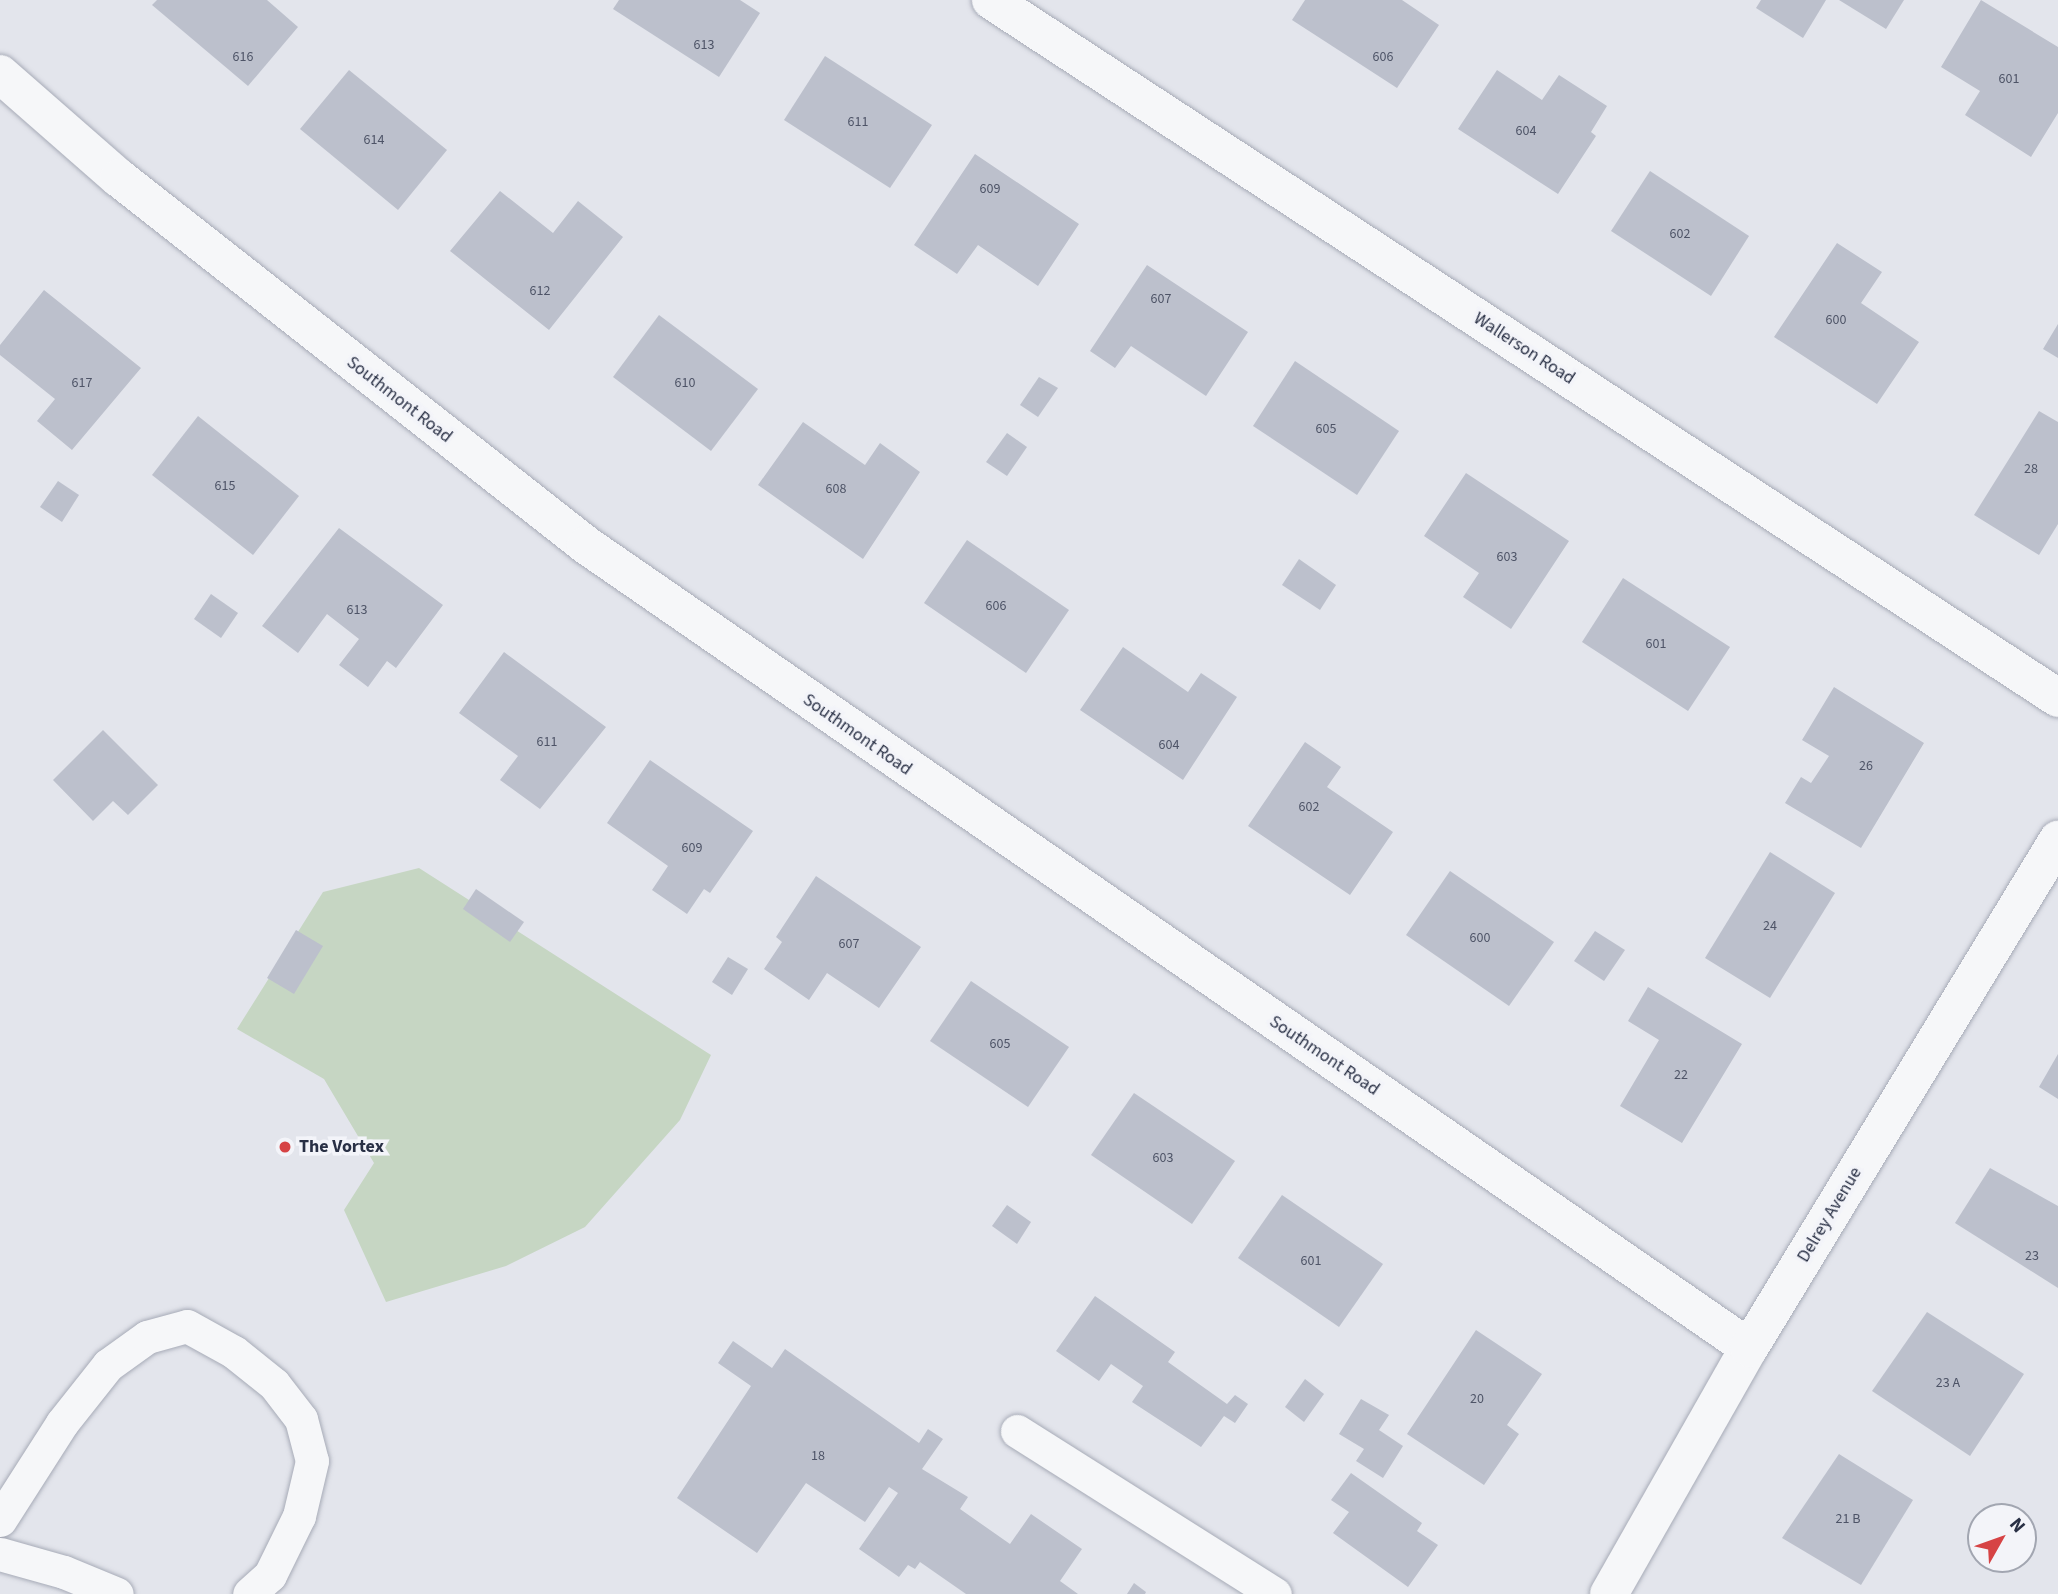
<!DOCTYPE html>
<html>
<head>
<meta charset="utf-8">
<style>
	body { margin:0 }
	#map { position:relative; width:2058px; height:1594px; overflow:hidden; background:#e3e5ec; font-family:"Source Sans 3",sans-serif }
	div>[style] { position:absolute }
	.green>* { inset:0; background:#c6d6c3 }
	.building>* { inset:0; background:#bcc0cc }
	.roads { filter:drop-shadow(0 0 2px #a7abb7) drop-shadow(0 0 2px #a7abb7) }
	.service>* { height:33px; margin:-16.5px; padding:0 16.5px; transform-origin:16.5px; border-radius:16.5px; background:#f6f7f9 }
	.minor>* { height:38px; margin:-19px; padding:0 19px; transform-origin:19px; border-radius:19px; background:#f6f7f9 }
	.dots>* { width:19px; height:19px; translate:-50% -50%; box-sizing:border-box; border:4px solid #f3f4f9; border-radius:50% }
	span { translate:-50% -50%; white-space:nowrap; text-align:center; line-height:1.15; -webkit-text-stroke:7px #f3f4f9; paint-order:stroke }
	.number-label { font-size:14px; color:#4e5467 }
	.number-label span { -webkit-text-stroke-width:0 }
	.street-label { font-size:18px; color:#293045 }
	.poi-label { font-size:18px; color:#293045; font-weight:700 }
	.left { translate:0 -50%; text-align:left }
	.north { position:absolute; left:1967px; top:1503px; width:70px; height:70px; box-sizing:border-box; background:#f3f4f9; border:2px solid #a2a6b1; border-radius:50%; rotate:50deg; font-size:19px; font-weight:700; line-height:28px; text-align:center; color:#293045 }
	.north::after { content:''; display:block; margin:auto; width:24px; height:32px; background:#d64345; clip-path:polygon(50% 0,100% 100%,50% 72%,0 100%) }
</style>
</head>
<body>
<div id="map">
	<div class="green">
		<div style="clip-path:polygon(419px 868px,711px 1055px,680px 1120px,585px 1227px,506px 1266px,386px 1302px,344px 1210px,374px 1163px,324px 1079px,237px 1029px,323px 892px)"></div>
	</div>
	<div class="building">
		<div style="clip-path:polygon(157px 0,267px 0,298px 27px,248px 86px,152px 5px)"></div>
		<div style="clip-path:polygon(619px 0,740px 0,760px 13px,719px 77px,613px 9px)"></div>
		<div style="clip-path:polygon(1305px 0,1402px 0,1439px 25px,1397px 88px,1292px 20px)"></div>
		<div style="clip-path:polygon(1761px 0,1826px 0,1803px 38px,1756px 8px)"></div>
		<div style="clip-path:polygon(1839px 0,1904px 0,1886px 29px)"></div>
		<div style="clip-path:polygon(1981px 0,2058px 47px,2058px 113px,2031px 157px,1965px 115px,1980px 91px,1941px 67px)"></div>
		<div style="clip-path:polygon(825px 56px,932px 125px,890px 188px,784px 120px)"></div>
		<div style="clip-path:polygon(349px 70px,447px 150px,398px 210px,300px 129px)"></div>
		<div style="clip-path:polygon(1497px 70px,1542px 100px,1559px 75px,1607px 106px,1591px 132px,1596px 136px,1558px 194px,1458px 129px)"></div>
		<div style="clip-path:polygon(975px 154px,1079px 224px,1038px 286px,978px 245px,957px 274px,914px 245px)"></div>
		<div style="clip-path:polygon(1650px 171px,1749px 236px,1711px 296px,1611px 231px)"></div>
		<div style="clip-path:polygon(500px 191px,553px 233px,578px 201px,623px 237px,549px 330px,450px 251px)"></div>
		<div style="clip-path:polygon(1837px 243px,1882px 272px,1861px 303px,1919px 342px,1877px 404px,1774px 337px)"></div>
		<div style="clip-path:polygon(1147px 265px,1248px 332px,1206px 396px,1131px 346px,1115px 368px,1090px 351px)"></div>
		<div style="clip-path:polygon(44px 290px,141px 368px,72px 450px,37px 421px,55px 399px,0 355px,0 345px)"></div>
		<div style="clip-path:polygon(659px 315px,758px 389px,711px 451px,613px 377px)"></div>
		<div style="clip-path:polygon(2058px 324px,2058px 358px,2043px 349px)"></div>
		<div style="clip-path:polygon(1295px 361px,1399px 431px,1357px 495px,1253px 426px)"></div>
		<div style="clip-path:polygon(1039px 377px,1058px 388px,1038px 417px,1020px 405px)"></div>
		<div style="clip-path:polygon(2039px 411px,2058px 422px,2058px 524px,2039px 555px,1974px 515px)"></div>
		<div style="clip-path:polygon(198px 416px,299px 496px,253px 555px,152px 475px)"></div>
		<div style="clip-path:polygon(803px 422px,865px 465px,880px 443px,920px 472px,863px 559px,758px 485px)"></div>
		<div style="clip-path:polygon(1007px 433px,1027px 447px,1007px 476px,986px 462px)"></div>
		<div style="clip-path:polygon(1466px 473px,1569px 541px,1511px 629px,1463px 597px,1479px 573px,1424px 536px)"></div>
		<div style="clip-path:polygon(58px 481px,79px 495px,62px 522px,40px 507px)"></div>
		<div style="clip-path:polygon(339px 528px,443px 605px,396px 668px,387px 661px,368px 687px,339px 665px,359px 639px,327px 614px,298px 653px,262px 626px)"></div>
		<div style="clip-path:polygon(967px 540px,1069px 610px,1026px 673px,924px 603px)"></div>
		<div style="clip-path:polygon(1299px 559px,1336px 585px,1320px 610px,1282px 585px)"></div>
		<div style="clip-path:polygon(1623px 578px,1730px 647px,1688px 711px,1582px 642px)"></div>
		<div style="clip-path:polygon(211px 594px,238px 613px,221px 638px,194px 619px)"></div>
		<div style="clip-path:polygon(1123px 647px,1188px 692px,1201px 673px,1237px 697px,1183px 780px,1080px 710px)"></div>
		<div style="clip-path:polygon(504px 652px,606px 727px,540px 809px,500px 780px,518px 756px,459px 713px)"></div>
		<div style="clip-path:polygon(1834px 687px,1924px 743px,1861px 848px,1785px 803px,1801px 777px,1811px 783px,1829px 756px,1802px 740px)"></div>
		<div style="clip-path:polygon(103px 730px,158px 785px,128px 815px,113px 801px,93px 821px,53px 780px)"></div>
		<div style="clip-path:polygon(1305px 742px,1341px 767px,1327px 787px,1393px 832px,1350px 895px,1248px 826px)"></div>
		<div style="clip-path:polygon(650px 760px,753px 831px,710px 893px,704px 889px,687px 914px,652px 890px,668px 866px,607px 823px)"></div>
		<div style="clip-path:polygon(1770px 852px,1835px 893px,1770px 998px,1705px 958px)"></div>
		<div style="clip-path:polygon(1450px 871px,1554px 942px,1509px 1006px,1406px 935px)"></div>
		<div style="clip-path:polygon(816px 876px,921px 947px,879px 1008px,827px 973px,809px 1000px,764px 969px,782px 942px,776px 937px)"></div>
		<div style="clip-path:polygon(476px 889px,524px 922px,510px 942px,463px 909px)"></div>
		<div style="clip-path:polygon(296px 930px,323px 946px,294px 994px,267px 978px)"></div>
		<div style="clip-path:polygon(1595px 931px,1625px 950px,1604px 981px,1574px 961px)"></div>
		<div style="clip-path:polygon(728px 957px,748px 969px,732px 995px,712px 982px)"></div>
		<div style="clip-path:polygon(971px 981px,1069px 1047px,1028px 1107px,930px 1041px)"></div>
		<div style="clip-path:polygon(1648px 987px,1742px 1044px,1682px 1143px,1620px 1106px,1659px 1040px,1628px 1021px)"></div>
		<div style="clip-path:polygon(2058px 1054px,2058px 1099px,2039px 1087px)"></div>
		<div style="clip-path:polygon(1134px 1093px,1235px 1161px,1192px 1224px,1091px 1155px)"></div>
		<div style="clip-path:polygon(1990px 1168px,2058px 1206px,2058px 1288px,1955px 1223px)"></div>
		<div style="clip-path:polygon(1282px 1195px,1383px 1264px,1339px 1327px,1238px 1258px)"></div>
		<div style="clip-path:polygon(1007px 1205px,1031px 1222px,1017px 1244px,992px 1226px)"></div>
		<div style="clip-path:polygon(1095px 1296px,1175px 1352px,1168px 1362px,1227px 1404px,1235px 1395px,1248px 1404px,1235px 1423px,1224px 1416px,1201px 1447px,1132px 1402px,1143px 1386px,1111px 1364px,1099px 1381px,1056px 1351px)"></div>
		<div style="clip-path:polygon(1927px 1312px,2024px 1374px,1970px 1456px,1872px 1391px)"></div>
		<div style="clip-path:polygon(1476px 1330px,1542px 1374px,1507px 1425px,1519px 1434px,1484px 1485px,1407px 1434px)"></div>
		<div style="clip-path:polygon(733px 1341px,772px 1368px,785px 1349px,919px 1443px,928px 1429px,943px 1439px,922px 1469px,968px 1497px,960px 1509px,1010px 1544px,1031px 1514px,1082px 1549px,1060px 1581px,1078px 1594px,966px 1594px,920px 1562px,915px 1569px,908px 1565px,899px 1577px,859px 1549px,898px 1493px,889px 1487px,865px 1522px,806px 1483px,757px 1553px,677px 1498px,751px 1386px,718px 1363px)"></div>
		<div style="clip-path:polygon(1305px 1379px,1324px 1394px,1304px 1422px,1285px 1407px)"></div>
		<div style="clip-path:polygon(1361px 1399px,1389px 1415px,1379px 1430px,1403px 1446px,1383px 1478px,1356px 1461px,1364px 1449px,1339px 1434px)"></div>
		<div style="clip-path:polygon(1839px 1454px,1913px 1500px,1861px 1585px,1782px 1538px)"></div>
		<div style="clip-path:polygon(1351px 1473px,1422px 1523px,1417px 1531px,1438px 1545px,1408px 1587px,1333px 1533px,1349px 1512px,1331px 1500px)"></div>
		<div style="clip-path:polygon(1134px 1583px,1146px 1592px,1145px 1594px,1127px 1594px)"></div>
	</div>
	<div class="roads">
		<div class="service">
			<div style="left:1017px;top:1431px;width:305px;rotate:32.3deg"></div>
			<div style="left:0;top:1520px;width:115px;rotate:-57.4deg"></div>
			<div style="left:62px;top:1423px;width:74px;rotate:-51.6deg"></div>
			<div style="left:108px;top:1365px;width:48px;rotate:-35.7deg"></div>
			<div style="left:147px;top:1337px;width:41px;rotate:-15.4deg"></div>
			<div style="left:187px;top:1326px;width:54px;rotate:29deg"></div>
			<div style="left:234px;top:1352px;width:51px;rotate:38.7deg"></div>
			<div style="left:274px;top:1384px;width:44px;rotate:52.4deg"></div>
			<div style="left:301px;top:1419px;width:43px;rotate:75.3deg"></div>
			<div style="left:312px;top:1461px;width:57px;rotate:103.3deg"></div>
			<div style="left:299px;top:1516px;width:66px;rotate:116.2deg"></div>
			<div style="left:270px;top:1575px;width:28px;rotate:138deg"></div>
			<div style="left:0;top:1554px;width:66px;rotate:15.7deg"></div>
			<div style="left:64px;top:1572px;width:57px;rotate:22.5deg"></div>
		</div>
		<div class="minor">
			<div style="left:991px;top:0;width:1275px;rotate:33.19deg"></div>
			<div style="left:0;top:74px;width:158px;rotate:41.2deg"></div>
			<div style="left:119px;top:178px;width:594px;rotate:38.16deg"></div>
			<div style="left:586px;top:545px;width:1413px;rotate:34.62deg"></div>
			<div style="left:1609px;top:1594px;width:283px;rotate:-60.4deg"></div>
			<div style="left:1749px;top:1348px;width:595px;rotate:-58.69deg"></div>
		</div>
	</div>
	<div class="dots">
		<div style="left:285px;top:1147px;background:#d64345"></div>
	</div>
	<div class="number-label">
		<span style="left:704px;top:45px">613</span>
		<span style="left:243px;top:57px">616</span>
		<span style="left:1383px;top:57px">606</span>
		<span style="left:2009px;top:79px">601</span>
		<span style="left:858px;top:122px">611</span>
		<span style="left:1526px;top:131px">604</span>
		<span style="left:374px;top:140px">614</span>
		<span style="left:990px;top:189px">609</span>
		<span style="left:1680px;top:234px">602</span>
		<span style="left:540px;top:291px">612</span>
		<span style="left:1161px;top:299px">607</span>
		<span style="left:1836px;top:320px">600</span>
		<span style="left:82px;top:383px">617</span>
		<span style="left:685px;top:383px">610</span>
		<span style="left:1326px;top:429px">605</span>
		<span style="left:2031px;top:469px">28</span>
		<span style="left:225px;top:486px">615</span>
		<span style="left:836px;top:489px">608</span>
		<span style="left:1507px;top:557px">603</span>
		<span style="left:996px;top:606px">606</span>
		<span style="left:357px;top:610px">613</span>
		<span style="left:1656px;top:644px">601</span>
		<span style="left:547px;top:742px">611</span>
		<span style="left:1169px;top:745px">604</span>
		<span style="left:1866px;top:766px">26</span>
		<span style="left:1309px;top:807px">602</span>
		<span style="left:692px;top:848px">609</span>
		<span style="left:1770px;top:926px">24</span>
		<span style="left:1480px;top:938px">600</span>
		<span style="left:849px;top:944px">607</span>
		<span style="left:1000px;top:1044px">605</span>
		<span style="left:1681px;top:1075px">22</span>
		<span style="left:1163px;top:1158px">603</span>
		<span style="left:2032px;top:1256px">23</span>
		<span style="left:1311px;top:1261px">601</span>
		<span style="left:1948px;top:1383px">23 A</span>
		<span style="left:1477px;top:1399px">20</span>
		<span style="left:818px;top:1456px">18</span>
		<span style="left:1848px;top:1519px">21 B</span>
	</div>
	<div class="street-label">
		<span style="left:1524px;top:349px;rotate:33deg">Wallerson Road</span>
		<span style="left:399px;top:400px;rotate:38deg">Southmont Road</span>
		<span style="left:857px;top:735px;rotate:35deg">Southmont Road</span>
		<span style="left:1324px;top:1056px;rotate:34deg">Southmont Road</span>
		<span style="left:1830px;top:1215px;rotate:-59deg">Delrey Avenue</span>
	</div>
	<div class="poi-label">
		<span class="left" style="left:299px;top:1147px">The Vortex</span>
	</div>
	<div class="north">N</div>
</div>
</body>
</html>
